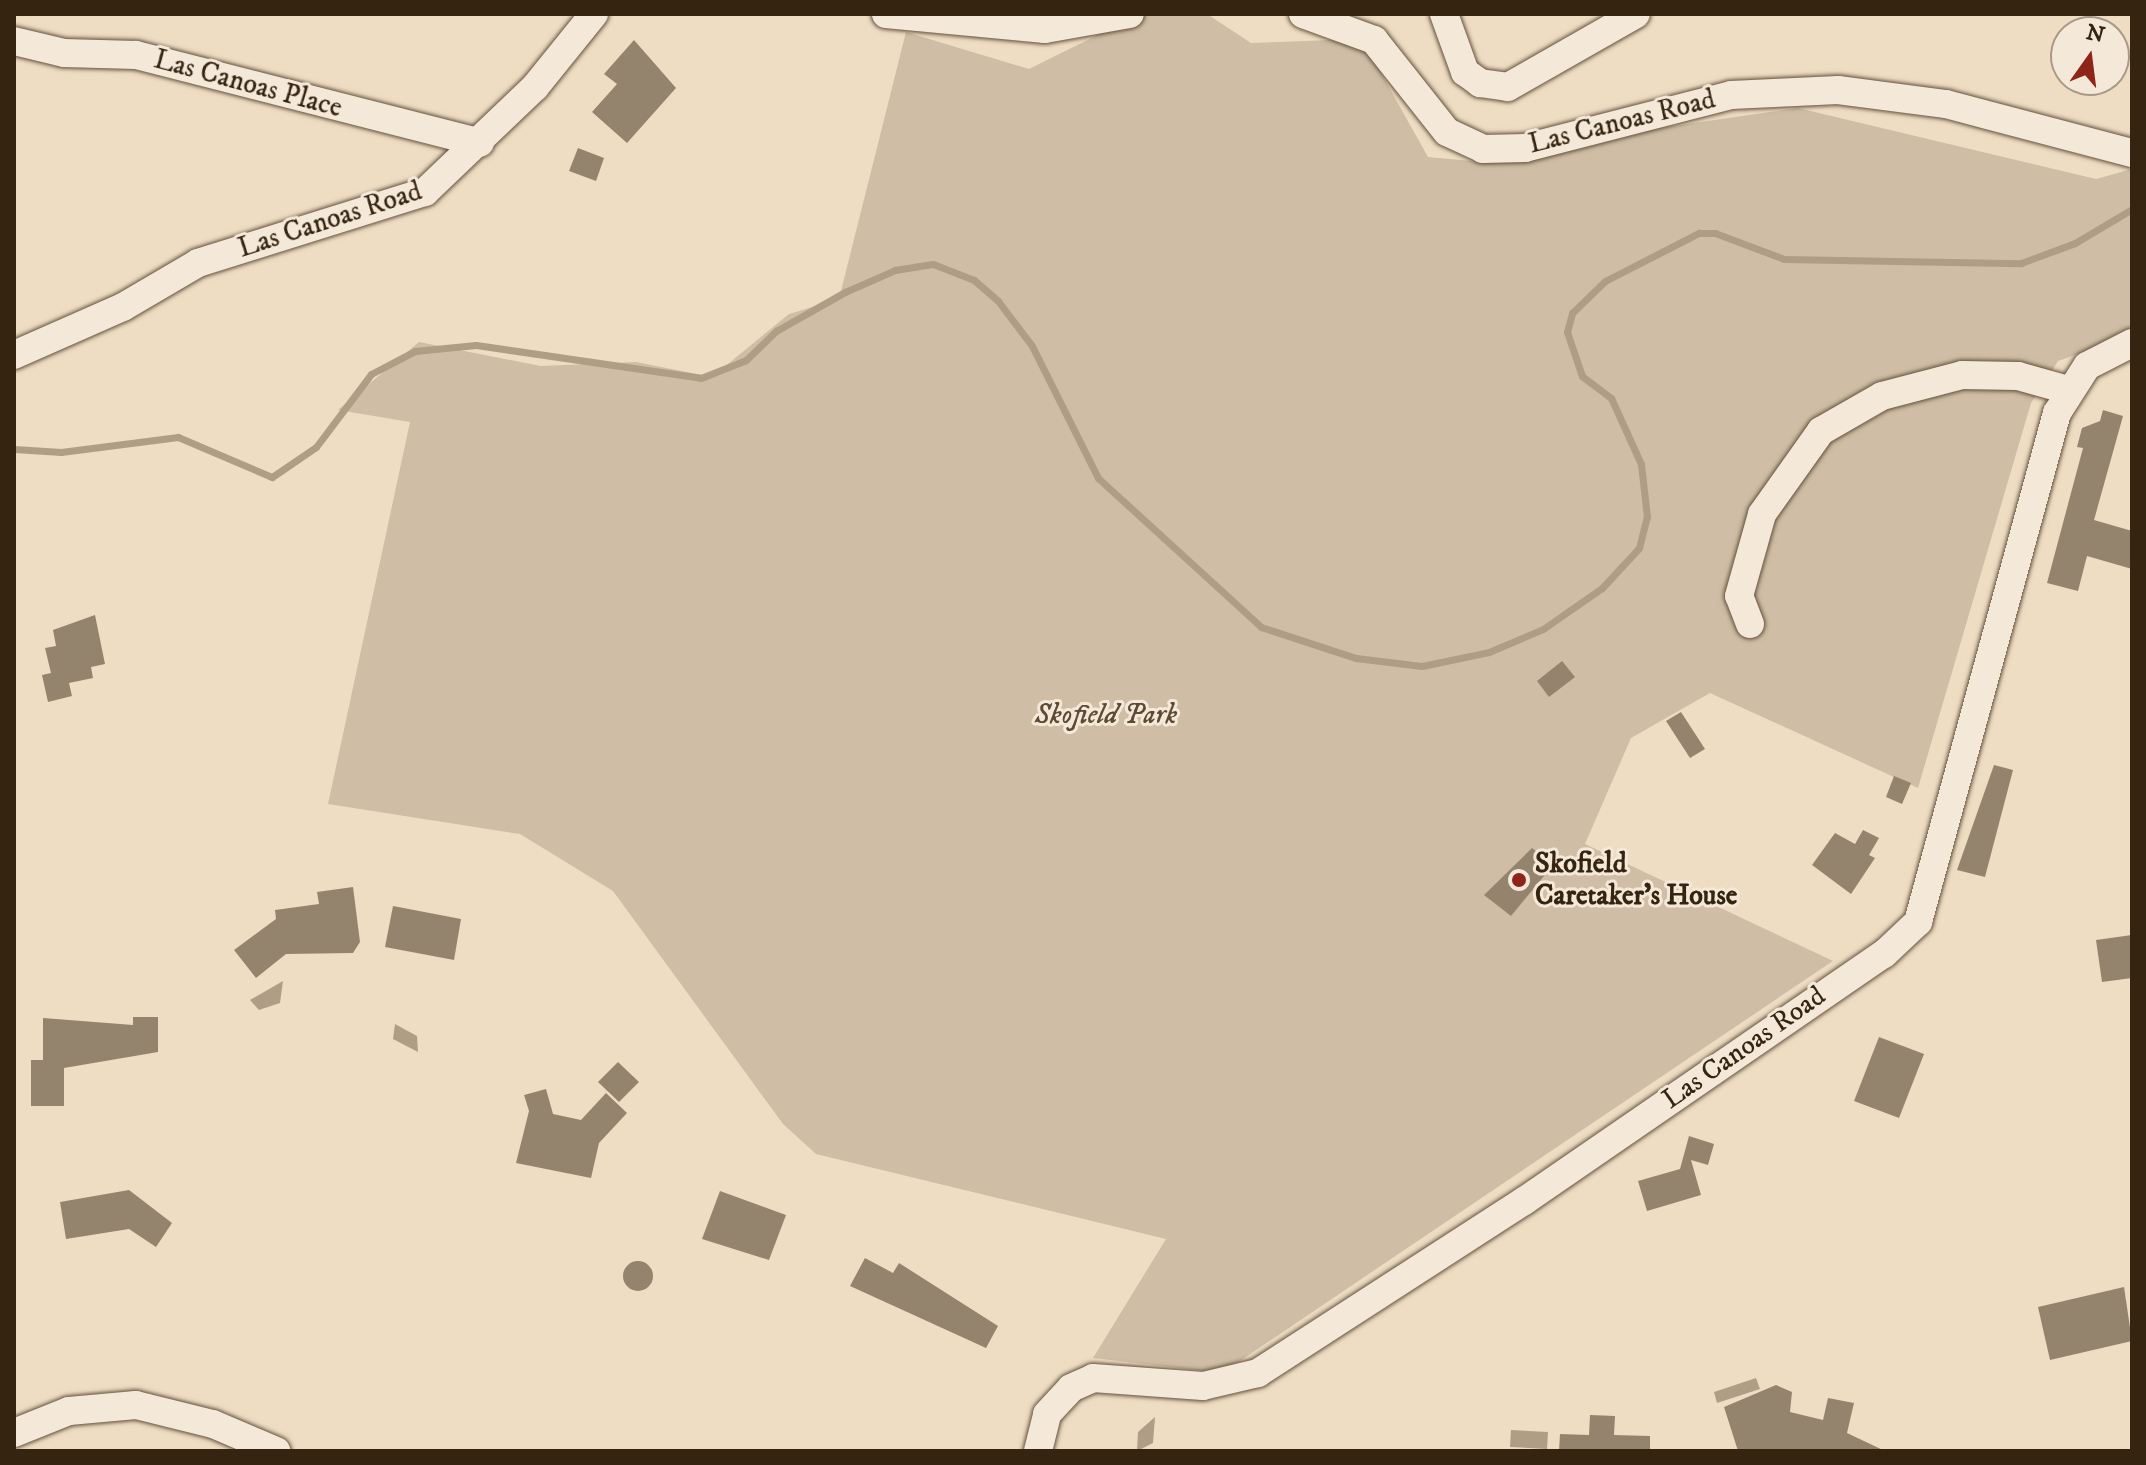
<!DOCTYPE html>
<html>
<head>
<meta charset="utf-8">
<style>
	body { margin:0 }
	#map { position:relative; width:2146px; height:1465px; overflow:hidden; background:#eeddc3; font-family:"IM FELL DW Pica",serif }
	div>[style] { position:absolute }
	.green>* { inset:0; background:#cfbea5 }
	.water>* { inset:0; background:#af9e86 }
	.stream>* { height:7px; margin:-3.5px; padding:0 3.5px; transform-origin:3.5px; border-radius:3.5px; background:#af9e86 }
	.building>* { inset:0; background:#95846d }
	.round { border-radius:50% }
	.roads { filter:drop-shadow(0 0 2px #63523d) drop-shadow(0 0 2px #63523d) }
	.minor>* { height:28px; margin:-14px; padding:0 14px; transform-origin:14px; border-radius:14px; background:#f4e9d8 }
	.dots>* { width:22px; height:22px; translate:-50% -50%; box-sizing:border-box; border:4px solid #f4e9d8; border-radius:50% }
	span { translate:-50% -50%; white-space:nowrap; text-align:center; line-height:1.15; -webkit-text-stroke:6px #f4e9d8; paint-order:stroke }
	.street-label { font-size:28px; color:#352410 }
	.park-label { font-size:28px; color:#5c4a35; font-style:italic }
	.poi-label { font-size:28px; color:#352410; font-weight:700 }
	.left { translate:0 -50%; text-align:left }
	.frame { position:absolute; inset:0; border:16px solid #352410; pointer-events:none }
	.north { position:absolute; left:2050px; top:16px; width:80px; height:80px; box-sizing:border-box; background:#f4e9d8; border:2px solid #a89a88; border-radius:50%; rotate:14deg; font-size:22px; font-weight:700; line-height:32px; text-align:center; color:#352410 }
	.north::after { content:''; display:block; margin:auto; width:28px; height:36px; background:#8f2418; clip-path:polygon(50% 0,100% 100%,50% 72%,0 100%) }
</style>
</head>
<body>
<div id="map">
	<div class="green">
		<div style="clip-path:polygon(1140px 14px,1207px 14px,1251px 43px,1362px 39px,1428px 157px,1482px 162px,1557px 143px,1798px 108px,2096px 179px,2132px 169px,2132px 335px,2058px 361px,2031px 403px,1918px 788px,1710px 693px,1631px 738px,1585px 844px,1833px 961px,1222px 1373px,1093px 1358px,1166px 1239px,816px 1154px,783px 1124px,613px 891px,520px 834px,328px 804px,410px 422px,338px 410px,419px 342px,541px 366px,636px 362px,712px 377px,789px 314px,839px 299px,906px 32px,1029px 69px)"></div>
	</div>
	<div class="water">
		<div style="clip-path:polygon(283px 981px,280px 1003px,259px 1010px,250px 1000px)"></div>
		<div style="clip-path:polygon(395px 1024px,417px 1036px,418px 1052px,393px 1039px)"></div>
		<div style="clip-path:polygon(1756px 1378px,1760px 1389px,1717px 1403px,1714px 1392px)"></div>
		<div style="clip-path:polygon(1155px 1417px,1153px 1443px,1137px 1451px,1138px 1432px)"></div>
		<div style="clip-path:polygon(1511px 1430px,1548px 1432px,1547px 1449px,1510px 1447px)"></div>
	</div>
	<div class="stream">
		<div style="left:14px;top:449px;width:47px;rotate:3.7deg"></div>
		<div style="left:61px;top:452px;width:118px;rotate:-7.3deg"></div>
		<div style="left:178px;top:437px;width:102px;rotate:23.1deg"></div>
		<div style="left:272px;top:477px;width:53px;rotate:-34.3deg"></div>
		<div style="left:316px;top:447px;width:91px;rotate:-53deg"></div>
		<div style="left:371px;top:374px;width:50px;rotate:-27.6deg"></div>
		<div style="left:415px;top:351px;width:61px;rotate:-5.6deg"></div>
		<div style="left:476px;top:345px;width:227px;rotate:8.3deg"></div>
		<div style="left:701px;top:378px;width:48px;rotate:-21.8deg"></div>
		<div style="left:746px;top:360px;width:42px;rotate:-44deg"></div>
		<div style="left:776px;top:331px;width:79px;rotate:-29.5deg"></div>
		<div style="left:845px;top:292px;width:55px;rotate:-23.7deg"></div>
		<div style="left:895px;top:270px;width:38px;rotate:-9deg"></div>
		<div style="left:933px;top:264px;width:44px;rotate:21.3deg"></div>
		<div style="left:974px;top:280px;width:32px;rotate:41deg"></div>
		<div style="left:998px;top:301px;width:56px;rotate:52.9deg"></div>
		<div style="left:1032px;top:346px;width:148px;rotate:63.4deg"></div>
		<div style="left:1098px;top:478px;width:221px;rotate:42.4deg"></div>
		<div style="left:1261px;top:627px;width:100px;rotate:18.1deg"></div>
		<div style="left:1356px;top:658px;width:66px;rotate:6.9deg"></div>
		<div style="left:1422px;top:666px;width:68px;rotate:-11.8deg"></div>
		<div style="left:1489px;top:652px;width:59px;rotate:-23.1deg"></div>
		<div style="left:1543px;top:629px;width:72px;rotate:-34.8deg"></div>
		<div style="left:1602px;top:588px;width:54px;rotate:-47.2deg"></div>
		<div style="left:1639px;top:548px;width:32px;rotate:-76deg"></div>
		<div style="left:1647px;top:517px;width:53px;rotate:-96.5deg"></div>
		<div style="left:1641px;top:464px;width:72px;rotate:-114.4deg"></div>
		<div style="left:1611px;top:398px;width:36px;rotate:-143deg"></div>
		<div style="left:1582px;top:376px;width:46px;rotate:-108.8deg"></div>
		<div style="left:1567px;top:332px;width:20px;rotate:-75deg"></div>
		<div style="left:1572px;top:313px;width:46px;rotate:-44.1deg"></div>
		<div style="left:1605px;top:281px;width:106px;rotate:-27.1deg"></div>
		<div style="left:1699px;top:233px;width:16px"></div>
		<div style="left:1715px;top:233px;width:74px;rotate:20.6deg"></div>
		<div style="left:1784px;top:259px;width:237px;rotate:1deg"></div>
		<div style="left:2021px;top:263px;width:58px;rotate:-20.3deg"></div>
		<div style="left:2075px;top:243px;width:66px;rotate:-30.8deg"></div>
	</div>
	<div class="building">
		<div style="clip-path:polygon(634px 40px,676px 88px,627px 143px,592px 112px,617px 84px,604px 74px)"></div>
		<div style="clip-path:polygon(578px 148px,604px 158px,596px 181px,569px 171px)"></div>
		<div style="clip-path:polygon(2103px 410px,2123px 416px,2094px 520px,2132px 531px,2132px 569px,2087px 556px,2078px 591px,2047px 583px,2083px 448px,2077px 447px,2082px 428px,2100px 421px)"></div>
		<div style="clip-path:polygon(95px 615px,105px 664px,91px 667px,93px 678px,69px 683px,72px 696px,48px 702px,42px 675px,51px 673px,45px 648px,56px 646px,53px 630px)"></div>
		<div style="clip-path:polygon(1562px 661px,1575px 677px,1549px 697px,1537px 681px)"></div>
		<div style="clip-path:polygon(1681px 712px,1705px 749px,1690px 758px,1666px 721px)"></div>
		<div style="clip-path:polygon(1994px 765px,2013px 770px,1985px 877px,1957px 870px)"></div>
		<div style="clip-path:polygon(1894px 776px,1911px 783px,1902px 804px,1886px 797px)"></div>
		<div style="clip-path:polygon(1863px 830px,1879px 838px,1869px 855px,1875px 858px,1851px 894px,1812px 865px,1835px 833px,1855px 844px)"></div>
		<div style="clip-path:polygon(1532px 848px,1553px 865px,1511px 916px,1484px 895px)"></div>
		<div style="clip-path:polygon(353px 887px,360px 942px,353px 953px,286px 954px,256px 978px,234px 950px,276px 919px,275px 910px,319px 904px,317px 892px)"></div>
		<div style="clip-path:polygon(393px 906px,461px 919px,454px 960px,385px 947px)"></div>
		<div style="clip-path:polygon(2132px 935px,2132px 978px,2102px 982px,2096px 940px)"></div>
		<div style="clip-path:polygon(133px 1017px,158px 1017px,158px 1052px,64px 1068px,64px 1106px,31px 1106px,31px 1060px,43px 1060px,43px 1018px,133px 1025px)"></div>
		<div style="clip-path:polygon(1879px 1037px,1924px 1054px,1899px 1118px,1854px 1101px)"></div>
		<div style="clip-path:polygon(618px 1062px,639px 1082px,619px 1102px,598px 1082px)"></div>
		<div style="clip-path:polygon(546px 1089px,553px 1114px,581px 1120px,606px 1093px,627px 1113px,599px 1143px,591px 1178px,516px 1163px,529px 1111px,524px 1095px)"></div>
		<div style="clip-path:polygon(1689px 1136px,1714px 1144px,1708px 1165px,1691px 1160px,1701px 1195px,1647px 1211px,1638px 1181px,1680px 1169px)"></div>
		<div style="clip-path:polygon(129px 1190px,172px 1223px,156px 1247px,129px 1229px,66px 1239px,60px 1202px)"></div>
		<div style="clip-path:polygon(720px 1191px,786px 1215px,769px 1260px,702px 1239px)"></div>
		<div style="clip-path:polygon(865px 1258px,893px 1273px,899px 1263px,998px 1326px,986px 1348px,850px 1286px)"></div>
		<div class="round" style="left:623px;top:1261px;width:30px;height:30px"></div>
		<div style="clip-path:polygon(2124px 1287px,2132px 1341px,2050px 1360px,2038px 1307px)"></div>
		<div style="clip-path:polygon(1776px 1385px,1792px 1392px,1790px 1412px,1823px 1420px,1828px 1398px,1854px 1403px,1847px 1433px,1885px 1451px,1738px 1451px,1724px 1407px)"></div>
		<div style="clip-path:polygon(1590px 1415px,1615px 1416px,1614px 1435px,1650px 1436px,1650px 1451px,1559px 1451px,1560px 1434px,1589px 1435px)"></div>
	</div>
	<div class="roads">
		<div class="minor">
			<div style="left:886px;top:14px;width:160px;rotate:5.4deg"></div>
			<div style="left:1045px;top:29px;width:86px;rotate:-10deg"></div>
			<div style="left:1303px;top:14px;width:76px;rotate:20.1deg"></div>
			<div style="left:1374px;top:40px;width:117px;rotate:51.6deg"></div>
			<div style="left:1447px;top:132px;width:40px;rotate:25deg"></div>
			<div style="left:1483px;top:149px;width:42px;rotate:-1.4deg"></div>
			<div style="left:1525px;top:148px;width:213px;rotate:-14.4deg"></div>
			<div style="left:1731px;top:95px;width:107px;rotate:-2.7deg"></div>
			<div style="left:1838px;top:90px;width:109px;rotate:7.4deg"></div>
			<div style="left:1946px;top:104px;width:192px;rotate:14.8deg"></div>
			<div style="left:1444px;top:14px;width:62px;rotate:70.1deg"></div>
			<div style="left:1465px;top:72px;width:19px;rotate:36deg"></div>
			<div style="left:1480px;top:83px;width:28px;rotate:8deg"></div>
			<div style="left:1508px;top:87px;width:147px;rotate:-29.7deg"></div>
			<div style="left:14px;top:41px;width:51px;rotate:13.5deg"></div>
			<div style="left:64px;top:53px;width:72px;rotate:1.6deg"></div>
			<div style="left:136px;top:55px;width:355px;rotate:14.3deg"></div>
			<div style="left:14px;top:355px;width:119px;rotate:-23.8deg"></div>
			<div style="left:123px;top:307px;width:87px;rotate:-30.4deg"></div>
			<div style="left:198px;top:263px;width:238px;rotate:-17.4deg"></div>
			<div style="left:425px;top:192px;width:152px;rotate:-43.7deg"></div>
			<div style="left:535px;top:87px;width:94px;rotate:-51.1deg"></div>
			<div style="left:1750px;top:624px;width:30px;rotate:-111deg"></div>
			<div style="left:1739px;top:596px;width:85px;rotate:-74.3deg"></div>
			<div style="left:1762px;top:514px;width:102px;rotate:-54.6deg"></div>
			<div style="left:1821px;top:431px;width:70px;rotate:-29.8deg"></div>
			<div style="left:1882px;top:396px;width:83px;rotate:-14.7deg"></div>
			<div style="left:1962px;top:375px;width:56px;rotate:1deg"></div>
			<div style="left:2018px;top:376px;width:52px;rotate:15.6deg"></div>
			<div style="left:14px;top:1433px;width:59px;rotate:-21.8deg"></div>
			<div style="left:69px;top:1411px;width:67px;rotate:-5.1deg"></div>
			<div style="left:136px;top:1405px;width:79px;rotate:13.9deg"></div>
			<div style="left:213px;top:1424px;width:69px;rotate:23.2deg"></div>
			<div style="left:1038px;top:1451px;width:38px;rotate:-76deg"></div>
			<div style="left:1047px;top:1414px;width:35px;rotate:-47deg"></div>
			<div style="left:1071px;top:1388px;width:24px;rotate:-24deg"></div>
			<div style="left:1093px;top:1378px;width:110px;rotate:4.2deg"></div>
			<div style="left:1203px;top:1386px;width:57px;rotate:-13.3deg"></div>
			<div style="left:1258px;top:1373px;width:317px;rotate:-32.9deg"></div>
			<div style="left:1524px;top:1201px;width:437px;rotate:-34.5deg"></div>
			<div style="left:1884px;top:954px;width:47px;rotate:-43.3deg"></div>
			<div style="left:1918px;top:922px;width:528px;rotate:-74.73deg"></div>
			<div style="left:2057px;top:413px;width:56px;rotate:-57.4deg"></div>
			<div style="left:2087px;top:366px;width:51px;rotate:-27.1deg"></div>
		</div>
	</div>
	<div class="dots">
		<div style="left:1519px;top:880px;background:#8f2418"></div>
	</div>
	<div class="street-label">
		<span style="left:248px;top:84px;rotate:15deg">Las Canoas Place</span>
		<span style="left:1622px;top:122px;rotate:-14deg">Las Canoas Road</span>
		<span style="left:330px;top:220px;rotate:-18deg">Las Canoas Road</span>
		<span style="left:1744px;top:1048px;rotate:-35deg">Las Canoas Road</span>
	</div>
	<div class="park-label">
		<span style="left:1106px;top:715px">Skofield Park</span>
	</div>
	<div class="poi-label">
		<span class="left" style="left:1535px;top:880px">Skofield<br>Caretaker's House</span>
	</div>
	<div class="frame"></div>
	<div class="north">N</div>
</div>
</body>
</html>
